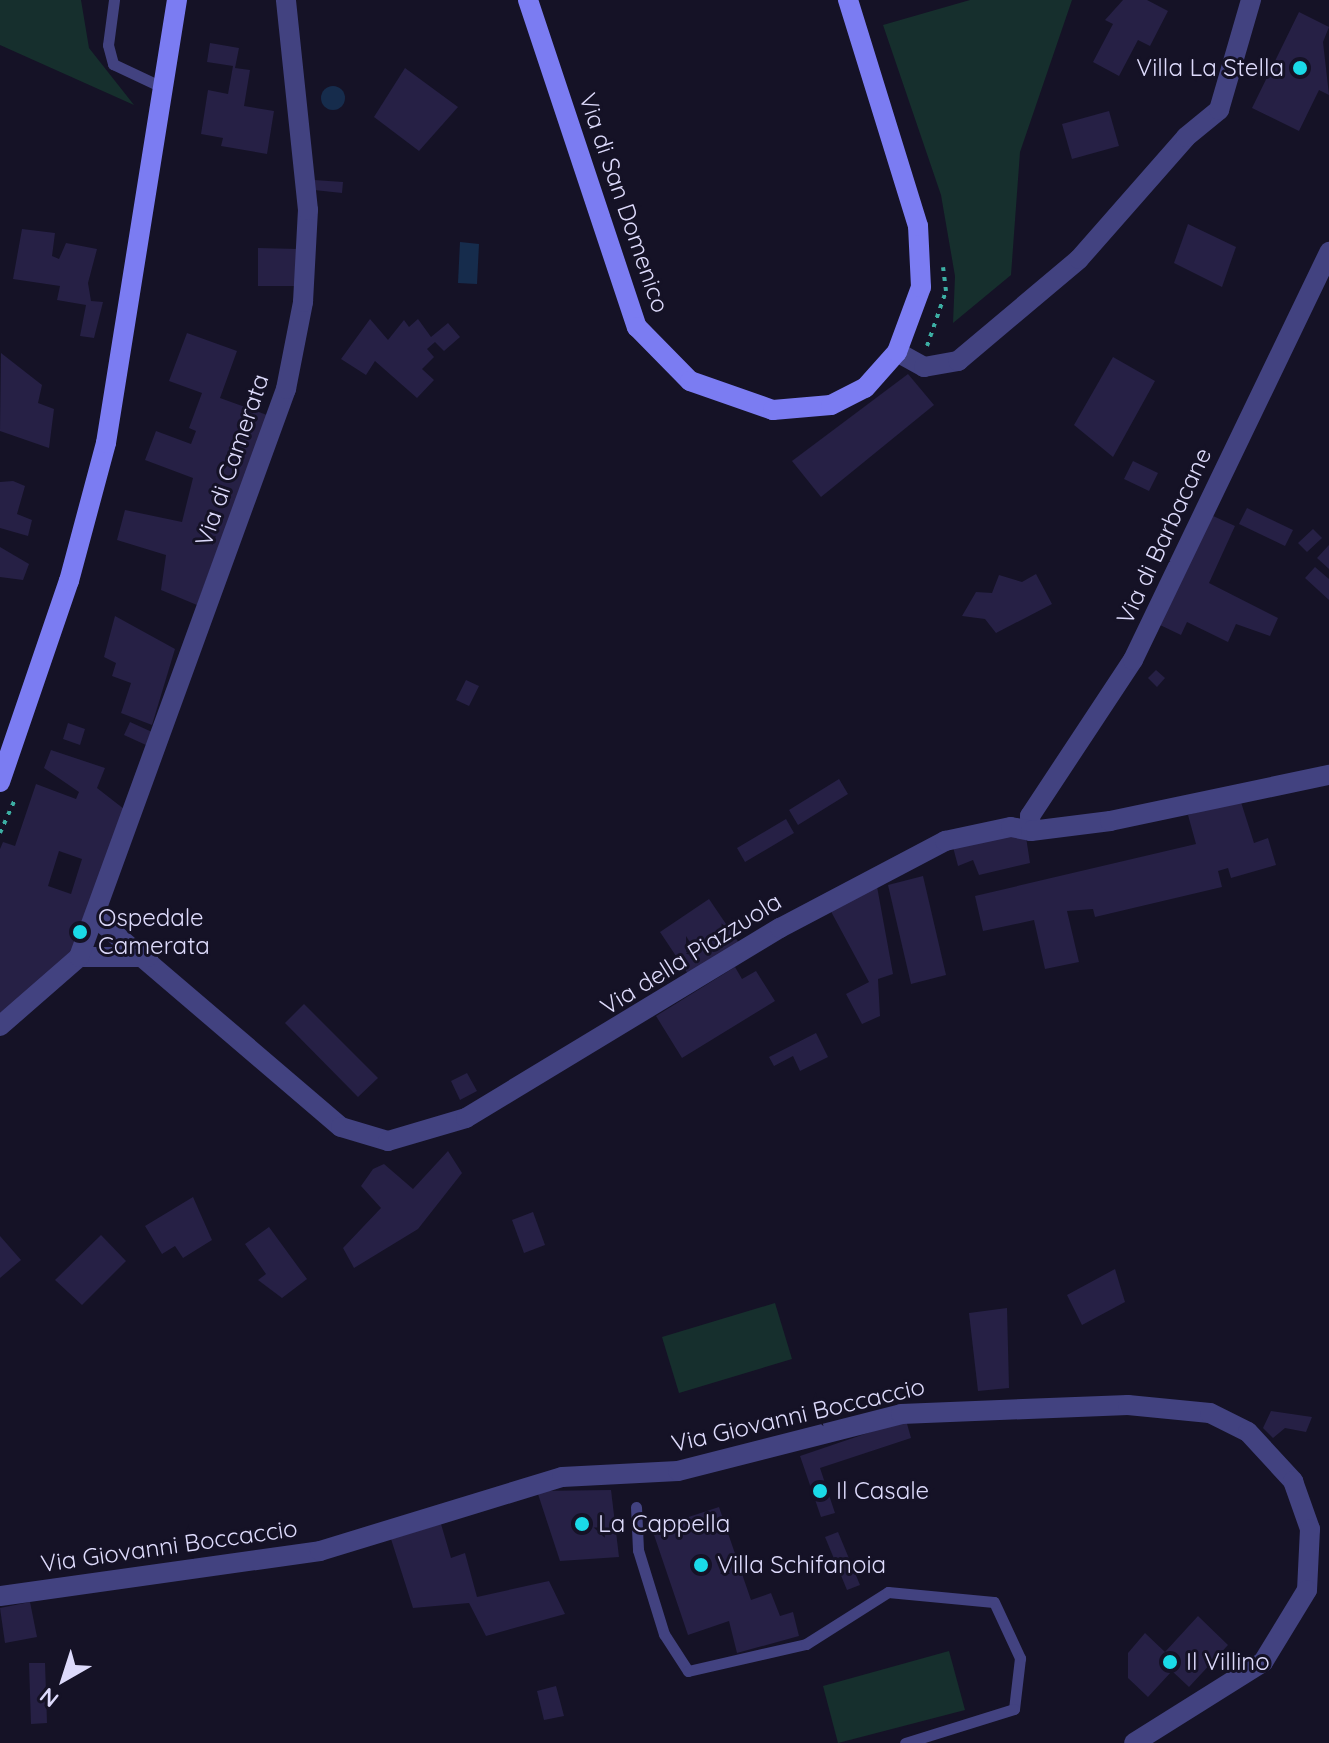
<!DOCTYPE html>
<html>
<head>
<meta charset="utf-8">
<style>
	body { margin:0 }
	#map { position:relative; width:1329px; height:1743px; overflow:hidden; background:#151226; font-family:Quicksand,sans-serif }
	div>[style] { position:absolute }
	.green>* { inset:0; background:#162f2d }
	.water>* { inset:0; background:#162c4c }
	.round { border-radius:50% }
	.building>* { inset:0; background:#262045 }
	.path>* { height:4px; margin-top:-2px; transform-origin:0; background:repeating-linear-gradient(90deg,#3caea3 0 4px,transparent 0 10px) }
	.lane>* { height:11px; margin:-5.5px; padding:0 5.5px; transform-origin:5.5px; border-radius:5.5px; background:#424280 }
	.street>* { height:20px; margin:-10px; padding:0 10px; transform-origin:10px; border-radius:10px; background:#424280 }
	.secondary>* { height:20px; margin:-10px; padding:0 10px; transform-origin:10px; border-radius:10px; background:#7b7cf2 }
	.dots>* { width:22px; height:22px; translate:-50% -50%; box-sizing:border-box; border:4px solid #151226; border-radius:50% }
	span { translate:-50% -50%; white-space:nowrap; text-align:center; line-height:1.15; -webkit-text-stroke:6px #151226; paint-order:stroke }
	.poi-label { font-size:24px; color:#dddafb }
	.right { translate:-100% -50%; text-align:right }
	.left { translate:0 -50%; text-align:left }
	.street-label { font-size:24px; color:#dddafb }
	.north { position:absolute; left:24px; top:1639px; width:80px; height:80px; -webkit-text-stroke:6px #151226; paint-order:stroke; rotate:219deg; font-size:22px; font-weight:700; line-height:32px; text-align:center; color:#dddafb }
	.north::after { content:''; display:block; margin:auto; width:28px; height:36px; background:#dddafb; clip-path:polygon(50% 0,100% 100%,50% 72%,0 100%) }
</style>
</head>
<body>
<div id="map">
	<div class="green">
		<div style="clip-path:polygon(0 0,81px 0,89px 48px,134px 105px,0 45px)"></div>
		<div style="clip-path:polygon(970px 0,1072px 0,1020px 152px,1011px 275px,953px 323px,955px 276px,941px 195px,883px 25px)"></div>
		<div style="clip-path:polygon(775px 1303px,792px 1359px,679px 1393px,662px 1337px)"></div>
		<div style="clip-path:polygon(949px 1651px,965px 1710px,838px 1743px,823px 1686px)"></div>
	</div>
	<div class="water">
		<div class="round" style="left:321px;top:86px;width:24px;height:24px"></div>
		<div style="clip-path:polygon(460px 242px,479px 244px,477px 284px,458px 283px)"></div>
	</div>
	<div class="building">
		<div style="clip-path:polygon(1123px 0,1147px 0,1168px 11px,1150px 46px,1138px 40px,1119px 76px,1093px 62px,1113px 24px,1105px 20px)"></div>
		<div style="clip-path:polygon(1299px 12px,1329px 27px,1323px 42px,1329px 95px,1319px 90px,1299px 131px,1252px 108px)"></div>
		<div style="clip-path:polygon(210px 43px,239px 48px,235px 68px,250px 70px,244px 106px,274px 111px,267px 154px,221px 146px,223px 138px,201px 134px,208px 90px,228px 94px,233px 66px,207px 62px)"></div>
		<div style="clip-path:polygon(405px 68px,458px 107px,419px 151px,374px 117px)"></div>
		<div style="clip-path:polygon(1109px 111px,1119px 146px,1072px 159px,1062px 124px)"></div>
		<div style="clip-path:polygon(314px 180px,343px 182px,342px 193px,314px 190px)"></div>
		<div style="clip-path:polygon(1188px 224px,1236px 247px,1222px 287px,1174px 263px)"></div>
		<div style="clip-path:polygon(22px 229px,55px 233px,52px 256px,59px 259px,66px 243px,97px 249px,88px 283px,91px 301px,103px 302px,94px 338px,80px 336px,86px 305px,57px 300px,60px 286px,13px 279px)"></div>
		<div style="clip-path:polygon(258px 248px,298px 249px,298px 286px,258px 286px)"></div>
		<div style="clip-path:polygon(370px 319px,388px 340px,404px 320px,409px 327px,418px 319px,431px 337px,448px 323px,460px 337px,444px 351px,435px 342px,427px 349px,434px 357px,422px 369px,434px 380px,417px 398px,375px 361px,366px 375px,341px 359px)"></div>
		<div style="clip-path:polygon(187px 333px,237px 351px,220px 398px,267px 415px,197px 605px,161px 590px,166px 555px,117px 540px,125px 510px,182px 522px,193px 478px,145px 460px,156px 431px,191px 444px,196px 431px,189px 428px,202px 393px,169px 381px)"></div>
		<div style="clip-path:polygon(1px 353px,42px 385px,38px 403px,54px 409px,49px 448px,0 431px)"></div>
		<div style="clip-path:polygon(1113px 357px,1155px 381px,1113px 457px,1074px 425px)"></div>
		<div style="clip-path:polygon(908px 374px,934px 405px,821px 497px,792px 461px)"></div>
		<div style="clip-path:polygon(1133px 461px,1158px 473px,1149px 491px,1124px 479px)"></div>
		<div style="clip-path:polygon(13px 481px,25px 486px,17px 514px,32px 520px,28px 536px,0 528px,0 482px)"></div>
		<div style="clip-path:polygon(1247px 508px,1293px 530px,1285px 546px,1239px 524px)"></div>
		<div style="clip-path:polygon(1211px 515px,1235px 526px,1209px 583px,1278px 618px,1270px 636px,1236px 624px,1228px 642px,1187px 622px,1181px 635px,1160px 625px)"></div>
		<div style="clip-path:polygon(1313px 529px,1322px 538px,1307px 552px,1298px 543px)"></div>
		<div style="clip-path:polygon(1329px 545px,1329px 569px,1317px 558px)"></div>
		<div style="clip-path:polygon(0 547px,29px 564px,23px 580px,0 577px)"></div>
		<div style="clip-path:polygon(1315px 567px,1329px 579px,1329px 600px,1305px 578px)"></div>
		<div style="clip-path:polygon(1036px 574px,1052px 604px,996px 633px,985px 619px,962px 616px,976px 592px,992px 593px,999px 575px,1022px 582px)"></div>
		<div style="clip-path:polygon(115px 616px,175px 649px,152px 725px,121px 713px,131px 683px,112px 676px,116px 663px,104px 657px)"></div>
		<div style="clip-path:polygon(1156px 670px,1165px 678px,1157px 687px,1148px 678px)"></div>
		<div style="clip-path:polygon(466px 680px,479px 686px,469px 706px,456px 700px)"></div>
		<div style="clip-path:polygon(130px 722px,152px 732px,146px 745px,124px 735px)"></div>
		<div style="clip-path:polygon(68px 723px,85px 729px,80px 745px,63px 739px)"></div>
		<div style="clip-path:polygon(evenodd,51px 750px,105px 768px,97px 788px,124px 809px,72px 951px,0 1015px,0 849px,3px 842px,15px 846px,36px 784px,76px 799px,79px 792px,44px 768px,51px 750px,59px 851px,82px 859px,71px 894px,48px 886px,59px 851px)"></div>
		<div style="clip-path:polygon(839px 779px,848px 794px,798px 825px,789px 810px)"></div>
		<div style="clip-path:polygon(1240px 799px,1254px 843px,1268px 838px,1276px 865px,1231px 878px,1228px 868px,1218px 871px,1222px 887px,1095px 917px,1093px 909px,1067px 911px,1079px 962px,1045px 969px,1034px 920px,983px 931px,975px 896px,1196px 844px,1188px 815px)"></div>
		<div style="clip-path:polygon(786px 819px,794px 833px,745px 862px,737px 848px)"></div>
		<div style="clip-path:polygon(987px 837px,1026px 837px,1030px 863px,979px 875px,973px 860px,958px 866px,953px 847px)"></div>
		<div style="clip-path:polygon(923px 876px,946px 975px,911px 984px,888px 885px)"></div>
		<div style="clip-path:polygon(876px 881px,893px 974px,878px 979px,880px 1016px,862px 1024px,846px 994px,869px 982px,828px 906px)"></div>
		<div style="clip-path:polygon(709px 899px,739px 943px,690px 977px,660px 932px)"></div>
		<div style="clip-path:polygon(735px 967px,742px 979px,756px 971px,775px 1001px,682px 1058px,656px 1016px)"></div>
		<div style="clip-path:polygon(304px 1004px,378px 1078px,358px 1097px,285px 1023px)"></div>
		<div style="clip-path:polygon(816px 1033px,828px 1057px,800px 1071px,793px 1056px,774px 1066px,769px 1057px)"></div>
		<div style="clip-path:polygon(467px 1073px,477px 1091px,460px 1100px,451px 1081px)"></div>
		<div style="clip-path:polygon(448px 1151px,462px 1173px,418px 1229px,354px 1268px,343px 1248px,381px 1208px,361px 1186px,373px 1169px,384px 1164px,413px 1189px)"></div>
		<div style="clip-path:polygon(193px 1197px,212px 1240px,183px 1258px,175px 1246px,162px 1254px,145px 1226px)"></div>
		<div style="clip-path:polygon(533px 1212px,545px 1245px,524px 1253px,512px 1220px)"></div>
		<div style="clip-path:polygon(269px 1227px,307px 1279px,282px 1298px,258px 1280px,266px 1274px,245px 1244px)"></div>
		<div style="clip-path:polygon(101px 1235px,126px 1261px,82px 1305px,55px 1280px)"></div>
		<div style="clip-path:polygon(0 1236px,21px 1260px,0 1278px)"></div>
		<div style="clip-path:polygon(1115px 1269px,1125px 1302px,1082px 1325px,1067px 1295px)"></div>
		<div style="clip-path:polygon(1007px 1308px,1009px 1388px,978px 1391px,969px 1313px)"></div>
		<div style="clip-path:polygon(1271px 1411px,1312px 1417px,1306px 1432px,1285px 1428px,1273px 1438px,1263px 1428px)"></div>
		<div style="clip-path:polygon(906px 1420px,911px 1438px,820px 1468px,835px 1513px,821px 1517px,800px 1456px)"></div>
		<div style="clip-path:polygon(611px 1490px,619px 1557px,560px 1561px,537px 1491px)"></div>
		<div style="clip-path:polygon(719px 1507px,751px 1600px,771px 1593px,780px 1616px,793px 1612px,799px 1636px,737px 1653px,729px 1621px,688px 1635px,652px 1529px)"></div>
		<div style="clip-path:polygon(441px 1524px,451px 1558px,465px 1553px,477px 1597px,549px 1581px,565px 1614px,486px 1636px,469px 1603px,413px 1608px,391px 1539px)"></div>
		<div style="clip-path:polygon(838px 1532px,860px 1585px,847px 1590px,825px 1537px)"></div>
		<div style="clip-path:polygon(30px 1602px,37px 1637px,5px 1643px,0 1608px)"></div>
		<div style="clip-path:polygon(1198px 1616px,1228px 1645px,1189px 1687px,1172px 1671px,1148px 1697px,1128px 1678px,1128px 1653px,1145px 1633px,1165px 1652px)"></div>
		<div style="clip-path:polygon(29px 1663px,45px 1663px,47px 1723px,31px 1724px)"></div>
		<div style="clip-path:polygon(556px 1686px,564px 1716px,544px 1720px,537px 1691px)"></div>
	</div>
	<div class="path">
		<div style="left:927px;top:346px;width:58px;rotate:-70.9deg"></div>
		<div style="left:946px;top:291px;width:24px;rotate:-97deg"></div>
		<div style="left:0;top:833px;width:39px;rotate:-66deg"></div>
	</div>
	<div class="lane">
		<div style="left:114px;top:0;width:45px;rotate:97.6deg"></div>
		<div style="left:108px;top:45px;width:20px;rotate:75deg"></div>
		<div style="left:113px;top:64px;width:54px;rotate:25.1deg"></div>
		<div style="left:636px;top:1507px;width:43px;rotate:87.3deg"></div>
		<div style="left:638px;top:1550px;width:88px;rotate:72.8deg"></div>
		<div style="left:664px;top:1634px;width:44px;rotate:57deg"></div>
		<div style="left:688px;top:1671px;width:121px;rotate:-12.9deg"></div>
		<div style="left:806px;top:1644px;width:97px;rotate:-32.4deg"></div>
		<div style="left:888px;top:1592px;width:106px;rotate:5.4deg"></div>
		<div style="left:994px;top:1602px;width:62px;rotate:65.1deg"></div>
		<div style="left:1020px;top:1658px;width:51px;rotate:96.7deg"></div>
		<div style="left:1014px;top:1709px;width:114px;rotate:162.7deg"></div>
	</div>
	<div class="street">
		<div style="left:897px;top:352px;width:31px;rotate:29deg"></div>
		<div style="left:924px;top:367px;width:35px;rotate:-10deg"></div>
		<div style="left:958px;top:361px;width:158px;rotate:-40.1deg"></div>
		<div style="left:1079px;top:259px;width:162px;rotate:-48.7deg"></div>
		<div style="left:1186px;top:137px;width:43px;rotate:-39.3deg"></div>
		<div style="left:1219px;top:110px;width:115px;rotate:-73.8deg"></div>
		<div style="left:1031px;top:831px;width:15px;rotate:-94deg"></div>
		<div style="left:1030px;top:816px;width:187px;rotate:-56.6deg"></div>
		<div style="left:1133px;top:660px;width:453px;rotate:-64.3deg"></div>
		<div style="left:95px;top:917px;width:323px;rotate:40.5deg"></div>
		<div style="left:341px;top:1127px;width:49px;rotate:16.6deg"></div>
		<div style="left:388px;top:1141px;width:81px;rotate:-16.4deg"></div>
		<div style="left:466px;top:1118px;width:367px;rotate:-31.2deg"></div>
		<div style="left:780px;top:928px;width:187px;rotate:-27.8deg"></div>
		<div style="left:945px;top:841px;width:67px;rotate:-12deg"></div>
		<div style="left:1011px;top:827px;width:20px;rotate:11deg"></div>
		<div style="left:1031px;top:831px;width:80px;rotate:-7.2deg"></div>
		<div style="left:1110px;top:821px;width:224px;rotate:-11.9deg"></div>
		<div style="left:79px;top:957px;width:69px"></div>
		<div style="left:0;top:1026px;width:105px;rotate:-41.1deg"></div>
		<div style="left:79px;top:957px;width:605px;rotate:-69.98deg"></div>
		<div style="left:286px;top:389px;width:89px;rotate:-78.9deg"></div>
		<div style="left:303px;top:302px;width:92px;rotate:-86.9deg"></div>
		<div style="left:308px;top:210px;width:211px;rotate:-96deg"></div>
		<div style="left:0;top:1596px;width:323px;rotate:-8deg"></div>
		<div style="left:320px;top:1551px;width:253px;rotate:-17deg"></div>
		<div style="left:562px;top:1477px;width:116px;rotate:-3deg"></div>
		<div style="left:678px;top:1471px;width:230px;rotate:-14.3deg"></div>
		<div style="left:901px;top:1414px;width:227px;rotate:-2.3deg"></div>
		<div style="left:1128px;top:1405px;width:82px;rotate:5.6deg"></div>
		<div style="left:1210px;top:1413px;width:42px;rotate:26.6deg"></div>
		<div style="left:1248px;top:1432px;width:67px;rotate:47.4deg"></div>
		<div style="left:1293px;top:1481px;width:51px;rotate:70.5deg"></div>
		<div style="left:1310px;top:1529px;width:61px;rotate:92.8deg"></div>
		<div style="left:1307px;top:1590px;width:84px;rotate:121.4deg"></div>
		<div style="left:1263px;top:1662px;width:152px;rotate:147.9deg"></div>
	</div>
	<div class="secondary">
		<div style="left:528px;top:0;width:345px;rotate:71.6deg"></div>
		<div style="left:637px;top:327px;width:76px;rotate:45.5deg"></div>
		<div style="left:690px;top:381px;width:88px;rotate:19.3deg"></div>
		<div style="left:773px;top:410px;width:58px;rotate:-4.9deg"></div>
		<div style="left:831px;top:405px;width:38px;rotate:-27deg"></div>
		<div style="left:865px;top:388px;width:48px;rotate:-48.4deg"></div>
		<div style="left:897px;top:352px;width:69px;rotate:-69.7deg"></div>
		<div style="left:921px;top:287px;width:61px;rotate:-92.8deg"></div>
		<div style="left:918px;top:226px;width:237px;rotate:-107.2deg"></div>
		<div style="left:0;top:782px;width:213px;rotate:-71.1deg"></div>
		<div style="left:69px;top:581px;width:143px;rotate:-75deg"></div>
		<div style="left:106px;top:443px;width:449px;rotate:-80.9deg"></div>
	</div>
	<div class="dots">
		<div style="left:1300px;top:68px;background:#1adae8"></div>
		<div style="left:80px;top:932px;background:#1adae8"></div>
		<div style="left:820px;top:1491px;background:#1adae8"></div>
		<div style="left:582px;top:1524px;background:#1adae8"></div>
		<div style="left:701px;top:1565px;background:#1adae8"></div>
		<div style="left:1170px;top:1662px;background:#1adae8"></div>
	</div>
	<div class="poi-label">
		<span class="right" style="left:1284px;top:68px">Villa La Stella</span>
		<span class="left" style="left:98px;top:932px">Ospedale<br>Camerata</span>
		<span class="left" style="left:836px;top:1491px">Il Casale</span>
		<span class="left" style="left:598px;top:1524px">La Cappella</span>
		<span class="left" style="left:717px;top:1565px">Villa Schifanoia</span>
		<span class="left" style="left:1186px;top:1662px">Il Villino</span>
	</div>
	<div class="street-label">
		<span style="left:624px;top:203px;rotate:71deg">Via di San Domenico</span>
		<span style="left:232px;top:460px;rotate:-71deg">Via di Camerata</span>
		<span style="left:1164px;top:536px;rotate:-65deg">Via di Barbacane</span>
		<span style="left:691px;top:954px;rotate:-32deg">Via della Piazzuola</span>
		<span style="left:798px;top:1415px;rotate:-13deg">Via Giovanni Boccaccio</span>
		<span style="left:169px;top:1546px;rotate:-8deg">Via Giovanni Boccaccio</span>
	</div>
	<div class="north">N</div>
</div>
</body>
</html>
